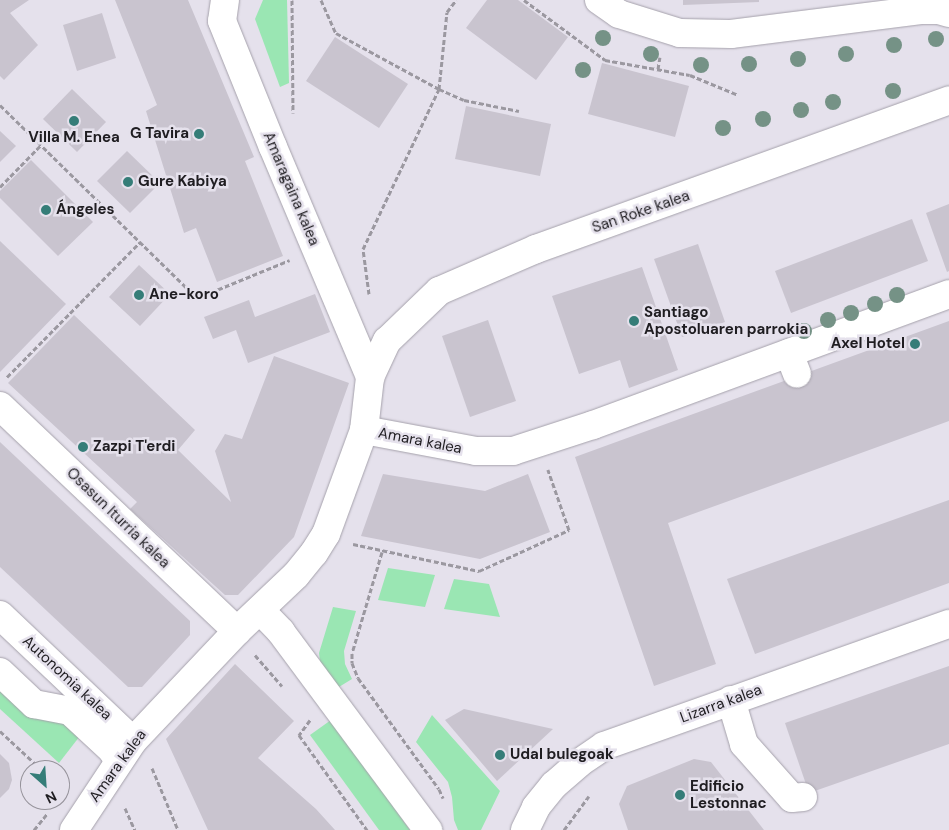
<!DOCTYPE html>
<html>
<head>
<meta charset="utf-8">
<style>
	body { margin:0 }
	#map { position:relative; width:949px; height:830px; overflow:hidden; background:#e5e1ec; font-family:"DM Sans",sans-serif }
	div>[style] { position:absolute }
	.green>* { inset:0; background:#9ae6b3 }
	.building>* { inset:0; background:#c9c4cf }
	.path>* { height:3px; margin-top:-1.5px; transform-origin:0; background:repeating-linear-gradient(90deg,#9b98a0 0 5px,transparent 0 7.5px) }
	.roads { filter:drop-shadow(0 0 1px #a5a1ab) drop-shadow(0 0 1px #a5a1ab) }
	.minor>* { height:28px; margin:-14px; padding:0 14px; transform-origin:14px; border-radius:14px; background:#fff }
	.trees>* { width:16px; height:16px; margin:-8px; border-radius:50%; background:#759286 }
	.dots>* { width:14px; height:14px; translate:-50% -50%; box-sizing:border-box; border:2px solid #e5e1ec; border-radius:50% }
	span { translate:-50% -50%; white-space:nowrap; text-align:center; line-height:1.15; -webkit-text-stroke:5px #e5e1ec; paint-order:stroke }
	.poi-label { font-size:15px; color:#1f1d21; font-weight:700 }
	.right { translate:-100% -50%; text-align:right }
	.left { translate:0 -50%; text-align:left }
	.street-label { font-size:15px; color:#1f1d21 }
	.north { position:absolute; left:20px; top:760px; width:50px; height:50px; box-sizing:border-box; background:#e5e1ec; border:1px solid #96939b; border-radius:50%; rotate:154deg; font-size:14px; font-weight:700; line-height:20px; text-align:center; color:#1f1d21 }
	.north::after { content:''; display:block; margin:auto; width:18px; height:22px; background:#357d78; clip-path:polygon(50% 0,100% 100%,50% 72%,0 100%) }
</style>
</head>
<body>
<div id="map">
	<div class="green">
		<div style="clip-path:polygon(263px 0,287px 0,289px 83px,280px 87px,255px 19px)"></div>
		<div style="clip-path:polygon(388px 568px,435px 575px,425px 607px,378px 600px)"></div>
		<div style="clip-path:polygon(454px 579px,489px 584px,500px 617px,444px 609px)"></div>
		<div style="clip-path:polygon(333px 607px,356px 611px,344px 651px,345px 664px,352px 679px,334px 690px,321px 670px,319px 653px)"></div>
		<div style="clip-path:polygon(0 685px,83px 732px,59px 763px,0 709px)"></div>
		<div style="clip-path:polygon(432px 715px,500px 791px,481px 830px,458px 830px,454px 820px,452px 797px,448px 782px,416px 742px)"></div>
		<div style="clip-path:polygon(331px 720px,410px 830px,379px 830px,310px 735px)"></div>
	</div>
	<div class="building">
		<div style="clip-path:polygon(0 0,29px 0,10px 13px,38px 45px,4px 80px,0 76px)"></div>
		<div style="clip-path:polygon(115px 0,188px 0,254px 157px,245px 161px,283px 256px,217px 282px,196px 228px,184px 233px,146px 111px,157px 105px)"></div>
		<div style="clip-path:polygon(487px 0,518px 0,568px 37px,536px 80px,466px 28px)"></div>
		<div style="clip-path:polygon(683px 0,759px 0,759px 2px,683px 5px)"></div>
		<div style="clip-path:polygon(102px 13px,116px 58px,77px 71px,63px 25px)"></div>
		<div style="clip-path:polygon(335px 37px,408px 84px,379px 128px,306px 81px)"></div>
		<div style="clip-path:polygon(602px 63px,689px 86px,675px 137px,588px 114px)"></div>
		<div style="clip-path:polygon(72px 89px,106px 122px,77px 152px,43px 119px)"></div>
		<div style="clip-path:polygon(466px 106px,551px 124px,540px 176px,455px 159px)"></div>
		<div style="clip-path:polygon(0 131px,16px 146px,0 162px)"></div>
		<div style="clip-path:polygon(127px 151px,160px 183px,130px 213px,97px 181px)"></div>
		<div style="clip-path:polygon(31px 160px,93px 222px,58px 256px,0 198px,0 191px)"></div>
		<div style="clip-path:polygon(949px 204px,949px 271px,947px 272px,926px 213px)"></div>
		<div style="clip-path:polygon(912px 219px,928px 261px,791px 313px,775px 271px)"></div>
		<div style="clip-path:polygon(0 241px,66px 304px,0 372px)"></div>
		<div style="clip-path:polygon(698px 244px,725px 322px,682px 337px,654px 259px)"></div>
		<div style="clip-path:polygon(139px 265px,170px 294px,140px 326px,109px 297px)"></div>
		<div style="clip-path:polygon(642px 267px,678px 370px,629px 388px,620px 360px,579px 374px,552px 296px)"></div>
		<div style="clip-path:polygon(315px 294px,330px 332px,248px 363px,236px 330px,213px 339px,204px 317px,249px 300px,255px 317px)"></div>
		<div style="clip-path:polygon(74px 315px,195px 430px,178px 450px,231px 502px,215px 451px,225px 434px,242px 439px,274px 356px,349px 383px,294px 537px,238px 595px,225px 595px,130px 509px,137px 502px,8px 383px)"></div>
		<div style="clip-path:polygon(488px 320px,516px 401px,470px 417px,442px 336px)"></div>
		<div style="clip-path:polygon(949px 321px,949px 421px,668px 523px,716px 664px,654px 686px,575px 457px)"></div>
		<div style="clip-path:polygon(0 442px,190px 621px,190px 635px,142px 687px,128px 687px,0 567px)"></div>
		<div style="clip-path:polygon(383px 474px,485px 491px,528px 474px,550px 532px,480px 559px,361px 536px)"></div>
		<div style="clip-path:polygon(949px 500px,949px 583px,755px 654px,727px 579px)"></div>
		<div style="clip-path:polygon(235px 664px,294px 721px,258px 758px,316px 809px,335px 830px,208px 830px,166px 739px)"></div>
		<div style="clip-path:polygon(949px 666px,949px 744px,809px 793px,785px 723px)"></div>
		<div style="clip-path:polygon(464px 709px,553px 729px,497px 781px,445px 720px)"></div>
		<div style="clip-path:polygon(0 754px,9px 763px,12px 780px,9px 789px,0 798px)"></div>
		<div style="clip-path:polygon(694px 759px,711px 762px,764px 830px,628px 830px,619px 804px,627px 786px)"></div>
	</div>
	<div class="path">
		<div style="left:292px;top:0;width:113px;rotate:89.5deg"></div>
		<div style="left:321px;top:0;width:36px;rotate:66deg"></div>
		<div style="left:336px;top:33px;width:117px;rotate:28.5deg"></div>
		<div style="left:439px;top:89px;width:27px;rotate:24deg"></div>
		<div style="left:464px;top:100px;width:56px;rotate:11.3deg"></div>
		<div style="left:524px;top:0;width:101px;rotate:36.5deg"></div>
		<div style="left:605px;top:60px;width:86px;rotate:10deg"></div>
		<div style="left:690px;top:75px;width:52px;rotate:22.6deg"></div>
		<div style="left:658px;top:69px;width:12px;rotate:-81deg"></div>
		<div style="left:0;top:105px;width:276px;rotate:44.4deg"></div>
		<div style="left:197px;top:298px;width:100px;rotate:-22.2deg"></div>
		<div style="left:0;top:187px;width:59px;rotate:-45.7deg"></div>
		<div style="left:369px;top:294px;width:45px;rotate:-97.6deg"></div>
		<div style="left:363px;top:249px;width:177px;rotate:-64.6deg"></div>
		<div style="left:439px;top:89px;width:77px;rotate:-84.1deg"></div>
		<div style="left:447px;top:12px;width:15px;rotate:-53deg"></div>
		<div style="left:7px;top:377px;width:190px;rotate:-45.4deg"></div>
		<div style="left:353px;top:544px;width:129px;rotate:12.1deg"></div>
		<div style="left:479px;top:571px;width:99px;rotate:-24.5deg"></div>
		<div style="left:569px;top:530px;width:64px;rotate:-109.3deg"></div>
		<div style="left:382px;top:552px;width:105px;rotate:106.5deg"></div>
		<div style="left:352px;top:653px;width:10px;rotate:90deg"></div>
		<div style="left:352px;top:663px;width:16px;rotate:68deg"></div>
		<div style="left:358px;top:678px;width:137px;rotate:53.9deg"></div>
		<div style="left:439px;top:789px;width:10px;rotate:66deg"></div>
		<div style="left:255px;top:655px;width:41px;rotate:48.9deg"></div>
		<div style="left:310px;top:720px;width:19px;rotate:126deg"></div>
		<div style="left:299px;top:735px;width:117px;rotate:54.4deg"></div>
		<div style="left:0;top:731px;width:57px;rotate:42.9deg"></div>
		<div style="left:152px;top:768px;width:67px;rotate:67.2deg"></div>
		<div style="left:125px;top:808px;width:24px;rotate:66deg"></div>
		<div style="left:34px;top:830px;width:21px;rotate:-51deg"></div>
		<div style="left:564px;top:830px;width:42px;rotate:-53.7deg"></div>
	</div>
	<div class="roads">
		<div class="minor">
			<div style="left:225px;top:0;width:21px;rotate:98deg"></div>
			<div style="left:222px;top:21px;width:136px;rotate:68deg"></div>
			<div style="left:273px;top:147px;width:250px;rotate:67.1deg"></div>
			<div style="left:599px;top:0;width:24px;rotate:35deg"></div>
			<div style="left:619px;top:14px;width:64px;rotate:17.3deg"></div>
			<div style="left:680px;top:33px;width:51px;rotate:1.1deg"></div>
			<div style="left:731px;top:34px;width:191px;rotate:-7.2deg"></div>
			<div style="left:920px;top:10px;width:19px"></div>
			<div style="left:939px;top:10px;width:10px;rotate:17deg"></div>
			<div style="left:789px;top:353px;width:22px;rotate:69deg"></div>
			<div style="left:0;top:406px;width:327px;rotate:43.5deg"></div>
			<div style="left:364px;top:430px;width:114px;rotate:10.6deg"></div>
			<div style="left:476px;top:451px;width:37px"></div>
			<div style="left:513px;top:451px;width:84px;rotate:-18deg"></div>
			<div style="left:593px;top:425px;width:379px;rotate:-20.2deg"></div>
			<div style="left:260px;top:610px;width:30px;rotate:46deg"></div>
			<div style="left:281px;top:632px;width:247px;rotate:53.4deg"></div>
			<div style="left:0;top:615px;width:183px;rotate:43.5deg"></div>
			<div style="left:0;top:672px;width:47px;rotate:43.3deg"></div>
			<div style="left:34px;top:704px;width:37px;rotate:11deg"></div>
			<div style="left:70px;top:711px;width:57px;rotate:42.9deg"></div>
			<div style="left:112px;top:750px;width:13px;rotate:58deg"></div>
			<div style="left:731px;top:700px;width:46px;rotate:73.5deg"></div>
			<div style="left:744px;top:744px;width:72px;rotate:48.4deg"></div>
			<div style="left:792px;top:798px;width:11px;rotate:-5deg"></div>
			<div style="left:74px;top:830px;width:107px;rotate:-56.5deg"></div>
			<div style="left:133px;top:741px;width:151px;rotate:-46.6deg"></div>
			<div style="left:237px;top:631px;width:81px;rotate:-43.5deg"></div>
			<div style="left:296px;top:575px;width:28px;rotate:-51deg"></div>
			<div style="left:314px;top:553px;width:22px;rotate:-58deg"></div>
			<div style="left:326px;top:534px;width:111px;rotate:-69.9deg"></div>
			<div style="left:364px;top:430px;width:53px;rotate:-83.5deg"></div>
			<div style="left:370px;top:377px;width:40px;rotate:-65deg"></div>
			<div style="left:387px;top:341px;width:72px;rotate:-43.9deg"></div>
			<div style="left:439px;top:291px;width:106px;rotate:-23.4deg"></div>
			<div style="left:536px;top:249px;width:439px;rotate:-19.8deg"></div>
			<div style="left:525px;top:830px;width:25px;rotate:-64deg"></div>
			<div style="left:536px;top:807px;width:28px;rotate:-51deg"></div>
			<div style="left:554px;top:785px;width:33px;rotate:-41deg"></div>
			<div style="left:579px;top:763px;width:30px;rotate:-34deg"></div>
			<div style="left:604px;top:746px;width:366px;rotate:-19.5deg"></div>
		</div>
	</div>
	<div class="trees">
		<div style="left:603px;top:38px"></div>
		<div style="left:936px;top:39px"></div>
		<div style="left:894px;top:45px"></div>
		<div style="left:651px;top:54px"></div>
		<div style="left:846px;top:54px"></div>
		<div style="left:798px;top:59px"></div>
		<div style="left:749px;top:64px"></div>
		<div style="left:701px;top:65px"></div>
		<div style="left:583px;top:70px"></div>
		<div style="left:893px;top:91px"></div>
		<div style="left:833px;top:102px"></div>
		<div style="left:801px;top:110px"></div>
		<div style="left:763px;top:119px"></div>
		<div style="left:723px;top:128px"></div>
		<div style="left:897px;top:295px"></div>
		<div style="left:875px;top:304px"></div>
		<div style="left:851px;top:313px"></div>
		<div style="left:828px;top:320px"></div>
		<div style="left:804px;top:331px"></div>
	</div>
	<div class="dots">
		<div style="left:74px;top:121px;background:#357d78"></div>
		<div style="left:199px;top:134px;background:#357d78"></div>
		<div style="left:128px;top:182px;background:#357d78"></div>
		<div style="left:46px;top:210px;background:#357d78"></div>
		<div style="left:139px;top:295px;background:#357d78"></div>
		<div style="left:634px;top:321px;background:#357d78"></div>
		<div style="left:915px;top:344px;background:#357d78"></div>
		<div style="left:83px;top:447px;background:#357d78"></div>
		<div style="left:500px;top:755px;background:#357d78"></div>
		<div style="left:680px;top:795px;background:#357d78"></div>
	</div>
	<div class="poi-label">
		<span class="right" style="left:189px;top:134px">G Tavira</span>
		<span style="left:74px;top:138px">Villa M. Enea</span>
		<span class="left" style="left:138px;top:182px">Gure Kabiya</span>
		<span class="left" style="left:56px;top:210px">Ángeles</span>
		<span class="left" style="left:149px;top:295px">Ane-koro</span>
		<span class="left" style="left:644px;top:321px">Santiago<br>Apostoluaren parrokia</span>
		<span class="right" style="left:905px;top:344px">Axel Hotel</span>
		<span class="left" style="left:93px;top:447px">Zazpi T'erdi</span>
		<span class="left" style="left:510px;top:755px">Udal bulegoak</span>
		<span class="left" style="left:690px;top:795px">Edificio<br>Lestonnac</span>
	</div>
	<div class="street-label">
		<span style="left:291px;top:189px;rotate:67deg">Amaragaina kalea</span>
		<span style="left:641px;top:212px;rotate:-19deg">San Roke kalea</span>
		<span style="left:420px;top:441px;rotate:11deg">Amara kalea</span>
		<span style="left:118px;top:518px;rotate:44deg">Osasun Iturria kalea</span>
		<span style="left:67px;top:678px;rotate:43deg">Autonomia kalea</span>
		<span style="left:721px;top:704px;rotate:-20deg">Lizarra kalea</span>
		<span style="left:118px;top:766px;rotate:-54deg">Amara kalea</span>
	</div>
	<div class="north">N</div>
</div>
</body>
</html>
